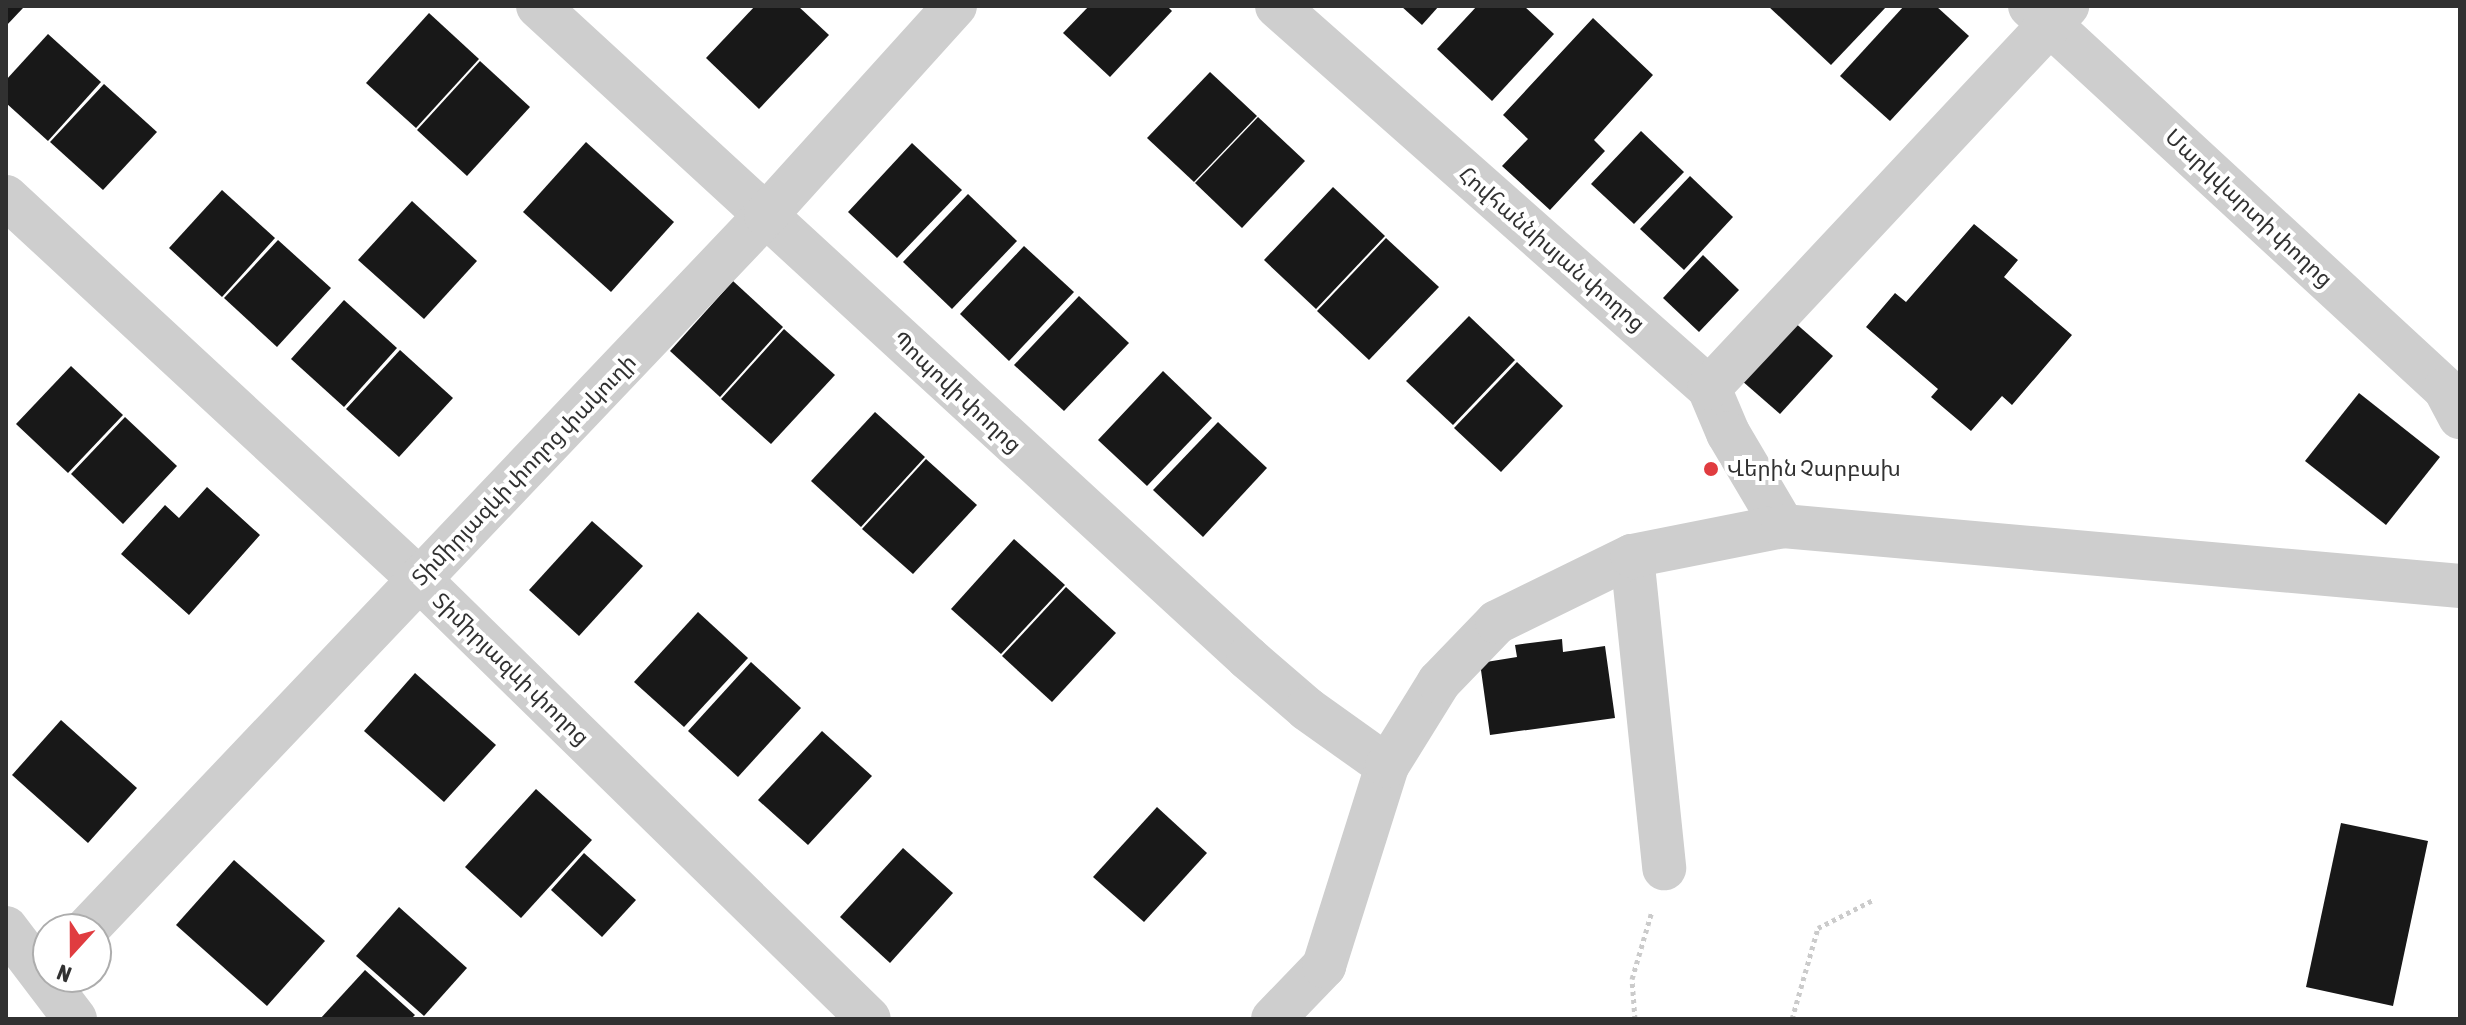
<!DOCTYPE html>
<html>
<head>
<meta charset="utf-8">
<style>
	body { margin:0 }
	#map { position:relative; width:2466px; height:1025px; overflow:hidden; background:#fff; font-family:"Asap Condensed","Noto Sans Armenian",sans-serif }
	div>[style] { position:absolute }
	.building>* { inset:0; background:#181818 }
	.path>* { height:5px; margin-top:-2.5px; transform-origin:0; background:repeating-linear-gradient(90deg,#cbcbcb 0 4px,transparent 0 8px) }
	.minor>* { height:44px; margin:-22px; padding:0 22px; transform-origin:22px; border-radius:22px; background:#cecece }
	.dots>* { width:22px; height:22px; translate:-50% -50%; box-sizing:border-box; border:4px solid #fff; border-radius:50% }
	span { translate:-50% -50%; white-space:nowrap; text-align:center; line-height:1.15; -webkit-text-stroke:8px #fff; paint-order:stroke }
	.street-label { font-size:22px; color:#313131 }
	.poi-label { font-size:22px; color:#313131 }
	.left { translate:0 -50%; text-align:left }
	.frame { position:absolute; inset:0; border:8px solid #313131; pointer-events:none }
	.north { position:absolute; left:32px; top:913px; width:80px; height:80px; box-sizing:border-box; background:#fff; border:2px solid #adadad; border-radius:50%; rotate:201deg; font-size:22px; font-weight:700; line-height:32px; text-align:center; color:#313131 }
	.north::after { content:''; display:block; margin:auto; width:28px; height:36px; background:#e03c40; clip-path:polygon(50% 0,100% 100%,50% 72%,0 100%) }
</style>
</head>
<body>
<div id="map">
	<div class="building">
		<div style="clip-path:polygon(6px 6px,23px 8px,6px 26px)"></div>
		<div style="clip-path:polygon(755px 6px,798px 6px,829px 35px,759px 109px,706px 58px)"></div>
		<div style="clip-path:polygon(1089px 6px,1167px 6px,1172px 11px,1110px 77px,1063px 33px)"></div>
		<div style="clip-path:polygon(1401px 6px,1439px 6px,1422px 25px)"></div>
		<div style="clip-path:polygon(1477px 6px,1524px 6px,1554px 34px,1492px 101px,1437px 49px)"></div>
		<div style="clip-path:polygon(1768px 6px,1887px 6px,1831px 65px)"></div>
		<div style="clip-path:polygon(1904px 6px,1936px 6px,1969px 36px,1890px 121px,1840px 76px)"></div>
		<div style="clip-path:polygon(429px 13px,479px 59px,416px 128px,366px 83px)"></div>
		<div style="clip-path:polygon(1593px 18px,1653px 75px,1594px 140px,1605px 151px,1550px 210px,1502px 166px,1528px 139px,1503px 115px)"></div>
		<div style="clip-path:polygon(48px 34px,101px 82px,48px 141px,6px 103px,6px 80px)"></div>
		<div style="clip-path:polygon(480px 61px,530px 107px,467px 176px,417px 130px)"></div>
		<div style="clip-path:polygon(1210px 72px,1257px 116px,1194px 182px,1147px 138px)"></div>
		<div style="clip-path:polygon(104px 84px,157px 132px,103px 190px,50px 142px)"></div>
		<div style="clip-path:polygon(1258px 117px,1305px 161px,1242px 228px,1195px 183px)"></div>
		<div style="clip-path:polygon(1641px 131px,1684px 172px,1634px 224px,1591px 184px)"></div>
		<div style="clip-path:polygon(586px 142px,674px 222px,611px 292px,523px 212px)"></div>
		<div style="clip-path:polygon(912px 143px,962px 190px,897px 258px,848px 212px)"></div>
		<div style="clip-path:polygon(1690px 176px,1733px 217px,1684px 270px,1640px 229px)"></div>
		<div style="clip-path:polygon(1333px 187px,1385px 236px,1316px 309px,1264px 260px)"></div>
		<div style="clip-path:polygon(222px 190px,275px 238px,222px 297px,169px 248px)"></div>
		<div style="clip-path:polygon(968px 194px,1017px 241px,952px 309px,903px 262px)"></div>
		<div style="clip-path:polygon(412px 201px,477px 261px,424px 319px,358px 260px)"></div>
		<div style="clip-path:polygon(1974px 224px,2018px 260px,2004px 277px,2072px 335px,2012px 405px,2002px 396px,1971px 431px,1931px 397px,1938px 389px,1866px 327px,1895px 293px,1906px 302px)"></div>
		<div style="clip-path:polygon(1386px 238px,1439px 287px,1369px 360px,1317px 311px)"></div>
		<div style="clip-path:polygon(278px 240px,331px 288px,277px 347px,224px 298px)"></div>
		<div style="clip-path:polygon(1024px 246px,1074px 292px,1009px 361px,960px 314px)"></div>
		<div style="clip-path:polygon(1703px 255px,1739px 290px,1699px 332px,1663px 298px)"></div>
		<div style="clip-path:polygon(733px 281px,783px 327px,720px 397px,670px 351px)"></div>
		<div style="clip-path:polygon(1079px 296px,1129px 343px,1064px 411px,1014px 365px)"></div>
		<div style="clip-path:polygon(344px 300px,397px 348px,344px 407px,291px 359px)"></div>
		<div style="clip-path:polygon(1469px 316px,1515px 360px,1453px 425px,1406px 381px)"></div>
		<div style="clip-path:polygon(1793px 321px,1833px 356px,1780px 414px,1741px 380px)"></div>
		<div style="clip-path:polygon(784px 329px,835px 375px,771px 444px,721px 399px)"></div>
		<div style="clip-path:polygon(400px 350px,453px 398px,399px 457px,346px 409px)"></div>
		<div style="clip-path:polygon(1517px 362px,1563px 406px,1501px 472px,1454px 428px)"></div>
		<div style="clip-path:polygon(71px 366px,123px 415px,68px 473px,16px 424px)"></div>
		<div style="clip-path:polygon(1163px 371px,1212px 418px,1147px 486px,1098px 440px)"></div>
		<div style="clip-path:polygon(2359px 393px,2440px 457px,2386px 525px,2305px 461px)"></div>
		<div style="clip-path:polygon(875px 412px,925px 457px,861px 527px,811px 481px)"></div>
		<div style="clip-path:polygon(125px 417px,177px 466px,123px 524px,71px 474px)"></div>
		<div style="clip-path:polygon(1218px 422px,1267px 468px,1203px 537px,1153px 490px)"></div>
		<div style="clip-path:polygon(926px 459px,977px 505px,913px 574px,862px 529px)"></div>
		<div style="clip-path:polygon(207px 487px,260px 535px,189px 615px,121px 554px,165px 505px,179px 518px)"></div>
		<div style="clip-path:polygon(592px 521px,643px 566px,579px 636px,529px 590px)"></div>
		<div style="clip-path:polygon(1014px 539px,1065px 585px,1001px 654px,951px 609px)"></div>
		<div style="clip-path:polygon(1066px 587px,1116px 633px,1052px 702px,1002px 656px)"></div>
		<div style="clip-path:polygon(698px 612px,748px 658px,684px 727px,634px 682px)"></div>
		<div style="clip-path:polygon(1562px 639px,1563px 652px,1605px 646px,1615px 718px,1490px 735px,1480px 663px,1517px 657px,1515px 645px)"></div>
		<div style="clip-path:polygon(751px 662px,801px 708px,738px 777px,688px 731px)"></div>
		<div style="clip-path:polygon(415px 673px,496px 745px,444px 802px,364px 731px)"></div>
		<div style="clip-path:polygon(61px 720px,137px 788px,88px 843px,12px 775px)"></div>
		<div style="clip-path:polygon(822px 731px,872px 776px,808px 845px,758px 800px)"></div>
		<div style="clip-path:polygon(536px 789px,592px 840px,521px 918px,465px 867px)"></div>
		<div style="clip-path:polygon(1157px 807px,1207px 853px,1144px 922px,1093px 877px)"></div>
		<div style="clip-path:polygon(2341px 823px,2428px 841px,2393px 1006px,2306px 987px)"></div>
		<div style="clip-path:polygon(903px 848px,953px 893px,890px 963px,840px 917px)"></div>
		<div style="clip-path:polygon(584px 853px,636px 900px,602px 937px,551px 890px)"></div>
		<div style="clip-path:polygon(234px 860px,325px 941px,267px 1006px,176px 925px)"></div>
		<div style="clip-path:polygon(399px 907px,467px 968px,424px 1016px,356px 956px)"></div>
		<div style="clip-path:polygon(365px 970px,415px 1015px,411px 1019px,320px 1019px)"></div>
	</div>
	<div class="path">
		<div style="left:1635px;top:1019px;width:40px;rotate:-94.3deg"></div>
		<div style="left:1632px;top:979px;width:71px;rotate:-73.6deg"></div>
		<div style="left:1792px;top:1019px;width:95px;rotate:-74.1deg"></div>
		<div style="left:1818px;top:928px;width:62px;rotate:-27deg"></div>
	</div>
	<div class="minor">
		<div style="left:538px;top:6px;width:964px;rotate:42.56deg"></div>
		<div style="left:1248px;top:658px;width:78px;rotate:40.8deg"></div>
		<div style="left:1307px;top:709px;width:98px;rotate:35.5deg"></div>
		<div style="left:1277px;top:6px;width:577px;rotate:41.49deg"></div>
		<div style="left:1709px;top:388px;width:49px;rotate:67.1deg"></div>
		<div style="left:1728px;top:433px;width:108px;rotate:59.4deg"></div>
		<div style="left:2030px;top:6px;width:565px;rotate:42.7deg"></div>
		<div style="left:2445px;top:389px;width:32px;rotate:62deg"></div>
		<div style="left:6px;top:197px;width:563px;rotate:42.77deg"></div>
		<div style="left:419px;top:579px;width:629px;rotate:44.36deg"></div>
		<div style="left:1709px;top:388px;width:524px;rotate:-46.86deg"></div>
		<div style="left:1632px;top:556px;width:314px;rotate:84.1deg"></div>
		<div style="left:6px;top:928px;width:114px;rotate:52.8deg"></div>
		<div style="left:87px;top:929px;width:985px;rotate:-46.44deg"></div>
		<div style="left:766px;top:215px;width:282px;rotate:-47.9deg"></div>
		<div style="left:1273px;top:1019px;width:74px;rotate:-46.1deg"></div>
		<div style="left:1324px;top:966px;width:210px;rotate:-72.5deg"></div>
		<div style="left:1387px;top:766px;width:99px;rotate:-58.2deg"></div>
		<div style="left:1439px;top:682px;width:83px;rotate:-46deg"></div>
		<div style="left:1497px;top:622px;width:150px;rotate:-26.1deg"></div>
		<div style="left:1632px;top:556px;width:154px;rotate:-11.2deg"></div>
		<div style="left:1783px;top:526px;width:680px;rotate:5.06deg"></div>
	</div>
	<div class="dots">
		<div style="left:1711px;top:469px;background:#e03c40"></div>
	</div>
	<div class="street-label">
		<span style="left:2249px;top:208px;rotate:43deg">Մարկվարտի փողոց</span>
		<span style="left:1552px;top:249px;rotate:41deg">Հովհաննիսյան փողոց</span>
		<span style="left:957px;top:392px;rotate:43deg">Պոպովի փողոց</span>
		<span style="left:524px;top:470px;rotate:-46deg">Տիմիրյազևի փողոց փակուղի</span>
		<span style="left:511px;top:669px;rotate:44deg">Տիմիրյազևի փողոց</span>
	</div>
	<div class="poi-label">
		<span class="left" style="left:1727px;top:469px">Վերին Չարբախ</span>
	</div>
	<div class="frame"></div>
	<div class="north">N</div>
</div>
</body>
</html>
